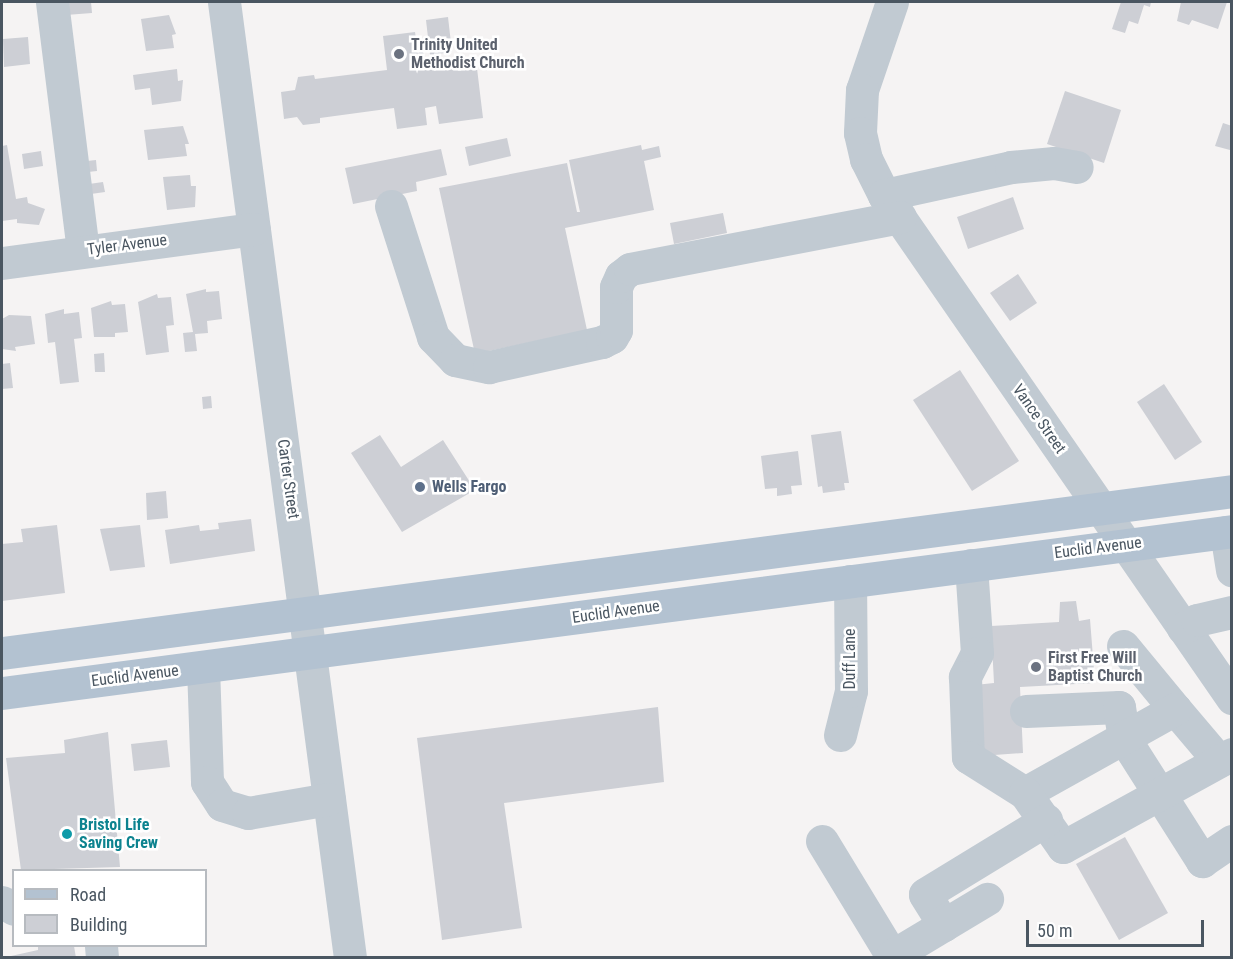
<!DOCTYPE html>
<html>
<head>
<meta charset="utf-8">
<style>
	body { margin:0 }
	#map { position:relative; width:1233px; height:959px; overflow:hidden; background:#f5f3f3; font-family:"Roboto Condensed",sans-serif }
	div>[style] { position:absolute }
	.building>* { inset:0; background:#cdcfd5 }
	.minor>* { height:33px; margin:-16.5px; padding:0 16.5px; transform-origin:16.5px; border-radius:16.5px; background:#c1cad2 }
	.major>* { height:33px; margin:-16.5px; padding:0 16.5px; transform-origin:16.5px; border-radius:16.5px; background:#b3c2d1 }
	.dots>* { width:16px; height:16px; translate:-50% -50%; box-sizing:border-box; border:3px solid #fff; border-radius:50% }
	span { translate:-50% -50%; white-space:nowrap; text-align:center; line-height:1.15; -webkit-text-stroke:5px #fff; paint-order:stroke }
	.worship-label { font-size:16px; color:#5b616d; font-weight:700 }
	.left { translate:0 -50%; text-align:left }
	.street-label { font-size:16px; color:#4a5661 }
	.service-label { font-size:16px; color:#4e5e75; font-weight:700 }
	.culture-label { font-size:16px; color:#0d838f; font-weight:700 }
	.frame { position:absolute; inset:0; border:3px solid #4a5661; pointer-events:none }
	.legend { position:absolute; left:12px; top:869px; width:195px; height:78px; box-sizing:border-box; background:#fff; border:2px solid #b7bbc0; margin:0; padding:8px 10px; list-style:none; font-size:18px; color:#4a5661 }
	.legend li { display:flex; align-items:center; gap:12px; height:30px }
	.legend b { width:30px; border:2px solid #b7bbc0 }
	.scale { position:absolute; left:1026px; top:920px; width:178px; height:27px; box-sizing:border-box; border:3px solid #4a5661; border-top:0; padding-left:8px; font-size:18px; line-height:21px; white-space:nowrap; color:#4a5661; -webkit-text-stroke:4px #fff; paint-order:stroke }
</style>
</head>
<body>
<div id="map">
	<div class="building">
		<div style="clip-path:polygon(65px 2px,91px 2px,92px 13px,66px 15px)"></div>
		<div style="clip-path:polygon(1121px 2px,1151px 2px,1150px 7px,1144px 5px,1138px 24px,1129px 21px,1125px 33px,1112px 29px)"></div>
		<div style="clip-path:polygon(1181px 2px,1227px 2px,1218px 29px,1192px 20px,1189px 25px,1177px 21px)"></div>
		<div style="clip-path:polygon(169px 15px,176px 34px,172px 35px,174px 48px,146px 51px,141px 19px)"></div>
		<div style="clip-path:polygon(448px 17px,452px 52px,430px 55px,426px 20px)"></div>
		<div style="clip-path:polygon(415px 32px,418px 51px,423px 50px,426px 67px,476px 60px,483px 118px,439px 124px,436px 106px,425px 108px,427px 125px,397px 129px,394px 108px,320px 118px,320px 123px,303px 125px,297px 117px,284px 119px,281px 92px,295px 90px,298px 77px,314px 75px,315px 79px,387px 70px,383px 36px)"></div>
		<div style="clip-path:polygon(28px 37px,30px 64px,4px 67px,3px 39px)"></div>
		<div style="clip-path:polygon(177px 69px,178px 81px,183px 80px,181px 101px,152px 105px,150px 88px,135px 90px,133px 75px)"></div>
		<div style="clip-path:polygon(1065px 91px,1121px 110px,1104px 163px,1047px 144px)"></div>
		<div style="clip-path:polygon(1223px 123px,1232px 126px,1230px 150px,1215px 146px)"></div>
		<div style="clip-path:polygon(183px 126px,189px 144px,185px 144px,187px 156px,148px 160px,144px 130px)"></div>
		<div style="clip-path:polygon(507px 138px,511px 156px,469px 166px,465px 147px)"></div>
		<div style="clip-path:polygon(7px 145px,16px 199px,27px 197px,28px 203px,45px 209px,39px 225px,17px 223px,17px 219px,2px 221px,2px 146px)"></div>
		<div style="clip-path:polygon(641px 145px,642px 150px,659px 146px,661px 157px,644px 161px,654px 210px,565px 228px,587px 330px,475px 354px,439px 188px,567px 163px,577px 212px,580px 212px,569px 160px)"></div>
		<div style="clip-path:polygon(441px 149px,447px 175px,416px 182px,417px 191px,353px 204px,345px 168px)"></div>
		<div style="clip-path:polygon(41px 151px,43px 166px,24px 169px,22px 154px)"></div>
		<div style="clip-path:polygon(96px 160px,97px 171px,88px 172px,87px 161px)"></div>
		<div style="clip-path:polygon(190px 175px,191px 186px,196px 186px,195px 207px,167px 210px,163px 177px)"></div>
		<div style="clip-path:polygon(103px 182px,105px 192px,91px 194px,89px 184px)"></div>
		<div style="clip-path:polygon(1013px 197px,1024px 229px,968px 249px,957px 217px)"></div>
		<div style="clip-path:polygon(723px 213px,727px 233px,674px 244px,670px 223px)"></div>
		<div style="clip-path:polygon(1018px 274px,1037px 303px,1010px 321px,990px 293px)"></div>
		<div style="clip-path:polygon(206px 289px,206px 292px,219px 291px,222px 319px,207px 321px,208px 333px,195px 334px,197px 351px,185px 352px,183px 333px,193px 332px,186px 294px)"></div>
		<div style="clip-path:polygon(157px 294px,158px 298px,171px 297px,174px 325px,166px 326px,169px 352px,146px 355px,138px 302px)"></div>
		<div style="clip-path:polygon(111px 301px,112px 305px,125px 304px,128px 332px,115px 333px,115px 337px,94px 337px,91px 308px)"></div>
		<div style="clip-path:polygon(64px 309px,64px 314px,79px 312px,82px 338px,74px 339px,79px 382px,60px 384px,55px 342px,48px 343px,45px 314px)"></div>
		<div style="clip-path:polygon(9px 315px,31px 316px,35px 344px,15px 347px,16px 351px,2px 349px,2px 319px)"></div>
		<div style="clip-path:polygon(104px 353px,105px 372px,95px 372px,94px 354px)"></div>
		<div style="clip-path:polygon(10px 363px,13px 388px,2px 389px,2px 364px)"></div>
		<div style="clip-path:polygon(960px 370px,1019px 461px,972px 491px,913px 400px)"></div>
		<div style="clip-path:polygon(1164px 384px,1202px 442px,1175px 460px,1137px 402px)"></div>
		<div style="clip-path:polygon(211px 396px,212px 408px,203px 409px,202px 397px)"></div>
		<div style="clip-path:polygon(841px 431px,849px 483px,844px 483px,845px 490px,823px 493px,822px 486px,818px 487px,811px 435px)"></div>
		<div style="clip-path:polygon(380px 435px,401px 467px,443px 440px,475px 490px,402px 532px,351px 453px)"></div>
		<div style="clip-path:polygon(798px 451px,802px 485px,791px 486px,792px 494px,777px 496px,777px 488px,765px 489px,761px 456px)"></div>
		<div style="clip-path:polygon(166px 491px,168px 518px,147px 520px,146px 493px)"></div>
		<div style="clip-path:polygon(251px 519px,255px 551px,170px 564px,165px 530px,199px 525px,200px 531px,219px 529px,218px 523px)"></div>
		<div style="clip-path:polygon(57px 525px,65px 593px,2px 601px,2px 544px,23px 542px,21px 529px)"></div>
		<div style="clip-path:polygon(140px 525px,145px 567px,110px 571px,100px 529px)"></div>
		<div style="clip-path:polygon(1076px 601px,1079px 621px,1090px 619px,1095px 683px,1020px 687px,1023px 753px,981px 756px,975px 685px,994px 683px,991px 626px,1059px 622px,1060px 602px)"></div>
		<div style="clip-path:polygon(658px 707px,664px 782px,504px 803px,522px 928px,442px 940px,417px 738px)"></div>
		<div style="clip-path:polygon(108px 732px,120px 867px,21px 870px,6px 758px,65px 753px,64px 740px)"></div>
		<div style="clip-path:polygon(167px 740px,170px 767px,134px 771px,131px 744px)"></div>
		<div style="clip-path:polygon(1125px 837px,1168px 913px,1119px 940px,1076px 864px)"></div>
		<div style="clip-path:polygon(38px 946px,74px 946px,76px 958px,2px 958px,38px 950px)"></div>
	</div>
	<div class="minor">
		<div style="left:52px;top:2px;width:251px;rotate:82.9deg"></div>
		<div style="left:224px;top:2px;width:964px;rotate:82.49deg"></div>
		<div style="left:892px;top:2px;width:93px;rotate:108.8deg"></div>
		<div style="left:862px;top:90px;width:43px;rotate:92.7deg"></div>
		<div style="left:860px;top:133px;width:27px;rotate:77deg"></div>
		<div style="left:866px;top:159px;width:40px;rotate:63.4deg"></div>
		<div style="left:884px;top:195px;width:612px;rotate:55.32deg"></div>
		<div style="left:884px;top:195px;width:130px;rotate:-12.4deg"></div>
		<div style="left:1011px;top:167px;width:43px;rotate:-5.3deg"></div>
		<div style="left:1054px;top:163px;width:23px;rotate:10deg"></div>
		<div style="left:391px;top:206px;width:138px;rotate:72.2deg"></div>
		<div style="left:433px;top:337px;width:32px;rotate:46deg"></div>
		<div style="left:455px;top:360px;width:35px;rotate:12deg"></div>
		<div style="left:489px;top:367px;width:116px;rotate:-12.5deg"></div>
		<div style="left:602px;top:342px;width:11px;rotate:-27deg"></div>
		<div style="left:612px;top:337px;width:8px;rotate:-60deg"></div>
		<div style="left:616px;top:330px;width:43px;rotate:-90deg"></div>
		<div style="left:616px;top:287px;width:12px;rotate:-66deg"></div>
		<div style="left:621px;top:276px;width:11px;rotate:-38deg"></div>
		<div style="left:630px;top:269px;width:275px;rotate:-10.9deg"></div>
		<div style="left:2px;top:263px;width:254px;rotate:-7.7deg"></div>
		<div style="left:1226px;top:532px;width:39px;rotate:81deg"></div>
		<div style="left:971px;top:565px;width:88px;rotate:86.1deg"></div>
		<div style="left:977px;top:653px;width:27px;rotate:117deg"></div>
		<div style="left:965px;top:677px;width:80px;rotate:87.9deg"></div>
		<div style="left:968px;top:757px;width:67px;rotate:32.3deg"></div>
		<div style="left:1183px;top:628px;width:16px;rotate:-30deg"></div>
		<div style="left:1197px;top:620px;width:36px;rotate:-13deg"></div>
		<div style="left:1123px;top:646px;width:82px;rotate:50.5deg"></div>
		<div style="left:203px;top:667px;width:115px;rotate:88deg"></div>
		<div style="left:207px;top:782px;width:27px;rotate:57deg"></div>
		<div style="left:222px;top:805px;width:27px;rotate:17deg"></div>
		<div style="left:248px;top:813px;width:82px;rotate:-9.8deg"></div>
		<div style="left:1026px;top:711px;width:93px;rotate:-2.5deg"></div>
		<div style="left:1119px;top:707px;width:31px;rotate:81deg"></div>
		<div style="left:1124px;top:738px;width:146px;rotate:57.6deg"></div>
		<div style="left:1202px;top:861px;width:36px;rotate:-34deg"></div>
		<div style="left:840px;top:735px;width:45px;rotate:-76deg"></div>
		<div style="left:851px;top:691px;width:110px;rotate:-90.5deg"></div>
		<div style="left:1219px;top:761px;width:68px;rotate:-130.2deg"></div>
		<div style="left:1175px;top:709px;width:172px;rotate:150.8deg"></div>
		<div style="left:1025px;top:793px;width:66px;rotate:54.9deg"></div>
		<div style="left:1063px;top:847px;width:193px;rotate:-28.8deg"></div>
		<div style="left:822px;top:841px;width:137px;rotate:58.7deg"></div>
		<div style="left:2px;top:902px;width:14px;rotate:30deg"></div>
		<div style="left:944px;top:925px;width:36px;rotate:-122deg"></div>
		<div style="left:925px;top:894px;width:142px;rotate:-31.4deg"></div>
		<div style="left:101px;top:946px;width:12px;rotate:85deg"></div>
		<div style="left:892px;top:956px;width:111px;rotate:-31deg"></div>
	</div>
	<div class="major">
		<div style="left:2px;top:653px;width:1241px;rotate:-7.5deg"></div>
		<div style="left:2px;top:693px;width:1241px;rotate:-7.5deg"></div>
	</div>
	<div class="dots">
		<div style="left:399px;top:54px;background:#6b7280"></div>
		<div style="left:420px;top:487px;background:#5c6f8a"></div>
		<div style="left:1036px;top:667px;background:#6b7280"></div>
		<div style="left:67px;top:834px;background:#0f9aa8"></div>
	</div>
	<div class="worship-label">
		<span class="left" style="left:411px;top:54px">Trinity United<br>Methodist Church</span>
		<span class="left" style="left:1048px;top:667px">First Free Will<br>Baptist Church</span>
	</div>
	<div class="street-label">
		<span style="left:127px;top:245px;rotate:-7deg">Tyler Avenue</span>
		<span style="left:1039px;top:419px;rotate:55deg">Vance Street</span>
		<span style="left:288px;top:479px;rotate:82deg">Carter Street</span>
		<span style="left:1098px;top:548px;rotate:-7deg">Euclid Avenue</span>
		<span style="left:616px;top:612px;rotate:-8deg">Euclid Avenue</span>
		<span style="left:850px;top:659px;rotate:-90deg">Duff Lane</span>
		<span style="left:135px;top:676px;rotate:-7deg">Euclid Avenue</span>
	</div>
	<div class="service-label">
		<span class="left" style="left:432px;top:487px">Wells Fargo</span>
	</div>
	<div class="culture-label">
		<span class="left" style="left:79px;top:834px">Bristol Life<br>Saving Crew</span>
	</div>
	<div class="frame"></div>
	<ul class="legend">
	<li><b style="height:8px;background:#b3c2d1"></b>Road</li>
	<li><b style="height:16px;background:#cdcfd5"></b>Building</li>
	</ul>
	<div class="scale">50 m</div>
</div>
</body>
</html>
